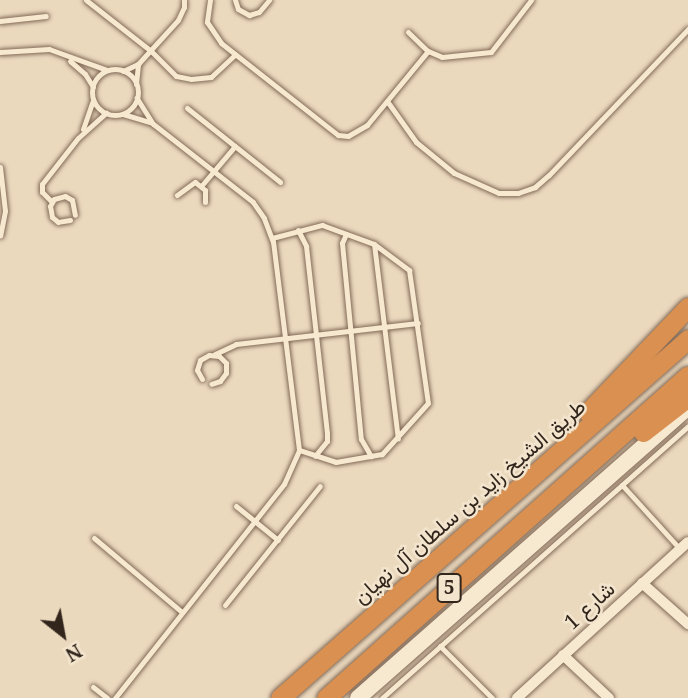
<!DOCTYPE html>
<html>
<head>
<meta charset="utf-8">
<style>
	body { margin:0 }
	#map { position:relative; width:688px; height:698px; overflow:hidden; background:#ebd9be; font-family:"Noto Serif",Vazirmatn,serif }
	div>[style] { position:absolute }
	.roads { filter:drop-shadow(0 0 2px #826a58) drop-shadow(0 0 2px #826a58) }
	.lane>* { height:5px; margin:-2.5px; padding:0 2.5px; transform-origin:2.5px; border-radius:2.5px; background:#f7e8d0 }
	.lane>.ring { margin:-2.5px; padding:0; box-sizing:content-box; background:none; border:5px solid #f7e8d0; border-radius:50% }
	.street>* { height:10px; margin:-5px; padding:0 5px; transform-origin:5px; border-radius:5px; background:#f7e8d0 }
	.secondary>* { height:16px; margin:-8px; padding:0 8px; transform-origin:8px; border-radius:8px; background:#f7e8d0 }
	.highway>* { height:19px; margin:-9.5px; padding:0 9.5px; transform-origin:9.5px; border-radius:9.5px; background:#d99050 }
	span { translate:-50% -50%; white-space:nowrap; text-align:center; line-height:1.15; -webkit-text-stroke:5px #f3e5cd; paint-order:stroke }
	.shield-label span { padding:2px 5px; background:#f3e5cd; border:2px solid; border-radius:5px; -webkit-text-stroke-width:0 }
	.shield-label { font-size:19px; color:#32251c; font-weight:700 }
	.street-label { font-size:21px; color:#32251c }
	.north { position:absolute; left:28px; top:600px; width:70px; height:70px; -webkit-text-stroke:5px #f3e5cd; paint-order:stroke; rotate:149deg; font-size:19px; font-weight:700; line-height:28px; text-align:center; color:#32251c }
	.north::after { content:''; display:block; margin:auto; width:24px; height:32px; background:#32251c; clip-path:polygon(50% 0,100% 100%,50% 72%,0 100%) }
</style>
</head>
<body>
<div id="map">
	<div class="roads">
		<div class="lane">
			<div style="left:86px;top:0;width:83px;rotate:38.1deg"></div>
			<div style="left:151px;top:51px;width:35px;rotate:45deg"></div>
			<div style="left:176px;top:76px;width:15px;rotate:11deg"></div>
			<div style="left:191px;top:79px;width:20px;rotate:-6deg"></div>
			<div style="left:211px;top:77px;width:33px;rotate:-43deg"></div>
			<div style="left:210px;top:0;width:22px;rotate:98deg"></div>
			<div style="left:207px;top:22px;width:25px;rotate:56deg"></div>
			<div style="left:221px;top:43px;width:149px;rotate:38.2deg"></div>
			<div style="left:338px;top:135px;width:10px;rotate:6deg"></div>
			<div style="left:348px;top:136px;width:22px;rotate:-30deg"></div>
			<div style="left:367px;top:125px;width:96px;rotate:-50.5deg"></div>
			<div style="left:235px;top:0;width:9px;rotate:72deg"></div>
			<div style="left:238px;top:9px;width:13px;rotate:29deg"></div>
			<div style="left:249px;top:15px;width:10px;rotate:-17deg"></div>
			<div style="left:259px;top:12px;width:16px;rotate:-50deg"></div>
			<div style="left:0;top:21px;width:46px;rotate:-6.2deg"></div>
			<div style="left:408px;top:32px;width:28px;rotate:44deg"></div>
			<div style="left:428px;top:51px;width:15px;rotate:23deg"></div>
			<div style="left:442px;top:57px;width:49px;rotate:-5.8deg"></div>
			<div style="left:491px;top:52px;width:66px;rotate:-52.4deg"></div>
			<div style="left:0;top:52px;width:49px;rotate:-3.5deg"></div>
			<div style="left:49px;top:49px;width:62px;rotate:19.9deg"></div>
			<div style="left:70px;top:61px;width:20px;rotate:41deg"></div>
			<div style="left:85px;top:74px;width:15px;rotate:58deg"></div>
			<div class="ring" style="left:92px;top:69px;width:41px;height:41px"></div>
			<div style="left:123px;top:71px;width:17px;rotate:-25deg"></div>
			<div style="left:138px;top:64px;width:59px;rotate:-47.7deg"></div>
			<div style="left:178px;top:20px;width:14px;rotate:-65deg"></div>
			<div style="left:184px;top:7px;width:7px;rotate:-90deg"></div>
			<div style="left:136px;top:84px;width:20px;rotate:-84deg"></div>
			<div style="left:387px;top:101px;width:50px;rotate:54.7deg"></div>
			<div style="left:416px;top:142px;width:49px;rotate:39.2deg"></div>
			<div style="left:454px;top:173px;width:49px;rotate:24deg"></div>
			<div style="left:499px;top:193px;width:19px"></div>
			<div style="left:518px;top:193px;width:18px;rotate:-19deg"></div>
			<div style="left:535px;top:187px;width:18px;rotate:-41deg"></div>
			<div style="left:549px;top:175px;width:202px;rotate:-46.4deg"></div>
			<div style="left:187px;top:108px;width:119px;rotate:38.5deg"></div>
			<div style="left:123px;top:114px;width:28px;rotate:17deg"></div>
			<div style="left:83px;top:129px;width:31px;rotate:-71deg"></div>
			<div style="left:0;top:167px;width:44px;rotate:83.5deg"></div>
			<div style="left:5px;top:211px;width:25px;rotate:101deg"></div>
			<div style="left:202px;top:185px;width:51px;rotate:-49.8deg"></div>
			<div style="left:177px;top:195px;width:22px;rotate:-36deg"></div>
			<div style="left:195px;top:182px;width:13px;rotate:39deg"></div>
			<div style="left:205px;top:190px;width:12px;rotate:90deg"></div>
			<div style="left:52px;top:202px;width:14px;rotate:-135deg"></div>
			<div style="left:42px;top:192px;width:8px;rotate:-90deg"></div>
			<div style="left:42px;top:184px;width:58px;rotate:-52deg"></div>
			<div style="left:78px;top:138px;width:38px;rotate:-42deg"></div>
			<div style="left:70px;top:220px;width:12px;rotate:171deg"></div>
			<div style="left:58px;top:222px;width:8px;rotate:-140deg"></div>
			<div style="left:52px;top:217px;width:11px;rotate:-100deg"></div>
			<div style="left:50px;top:206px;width:8px;rotate:-60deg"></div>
			<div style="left:54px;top:199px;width:11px;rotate:-15deg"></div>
			<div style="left:65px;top:196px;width:8px;rotate:30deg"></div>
			<div style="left:72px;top:200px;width:15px;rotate:79deg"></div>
			<div style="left:298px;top:230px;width:18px;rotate:63deg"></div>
			<div style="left:306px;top:246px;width:188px;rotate:83.6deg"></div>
			<div style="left:327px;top:433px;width:8px;rotate:90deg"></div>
			<div style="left:327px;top:441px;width:19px;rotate:129deg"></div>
			<div style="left:346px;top:234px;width:10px;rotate:114deg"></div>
			<div style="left:342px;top:243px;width:197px;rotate:84.5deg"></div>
			<div style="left:361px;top:439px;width:20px;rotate:60deg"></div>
			<div style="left:272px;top:238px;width:52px;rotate:-14.6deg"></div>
			<div style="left:322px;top:225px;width:55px;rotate:20.1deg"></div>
			<div style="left:374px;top:244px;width:44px;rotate:36.6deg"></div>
			<div style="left:409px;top:270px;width:134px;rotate:81.9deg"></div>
			<div style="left:428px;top:403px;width:69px;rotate:132deg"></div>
			<div style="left:382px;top:454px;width:47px;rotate:170.1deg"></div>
			<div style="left:336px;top:462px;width:39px;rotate:-162deg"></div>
			<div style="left:374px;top:244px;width:196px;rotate:83deg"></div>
			<div style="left:215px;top:354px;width:23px;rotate:-25deg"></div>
			<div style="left:236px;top:344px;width:183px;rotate:-6.6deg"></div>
			<div style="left:202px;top:379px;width:10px;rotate:-119deg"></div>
			<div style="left:197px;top:370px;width:10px;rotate:-73deg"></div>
			<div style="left:200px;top:360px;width:10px;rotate:-29deg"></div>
			<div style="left:209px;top:355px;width:10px;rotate:6deg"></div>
			<div style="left:219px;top:356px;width:10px;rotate:45deg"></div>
			<div style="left:226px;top:363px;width:10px;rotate:90deg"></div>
			<div style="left:226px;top:373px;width:10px;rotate:127deg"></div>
			<div style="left:220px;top:381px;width:9px;rotate:162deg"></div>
			<div style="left:622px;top:485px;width:86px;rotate:47.8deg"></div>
			<div style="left:236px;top:506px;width:54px;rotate:39deg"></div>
			<div style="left:94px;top:538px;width:115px;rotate:40.1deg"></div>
			<div style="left:225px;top:605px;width:152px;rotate:-51.4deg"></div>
			<div style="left:440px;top:646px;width:74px;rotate:45deg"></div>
			<div style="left:93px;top:687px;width:18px;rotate:38deg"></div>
			<div style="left:115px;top:698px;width:273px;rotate:-51.7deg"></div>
			<div style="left:284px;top:484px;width:37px;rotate:-66deg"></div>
			<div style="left:299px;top:450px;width:210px;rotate:-97.1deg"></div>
			<div style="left:273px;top:242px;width:26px;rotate:-111deg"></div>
			<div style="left:264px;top:218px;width:19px;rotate:-125deg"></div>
			<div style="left:253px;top:202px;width:127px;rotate:-142deg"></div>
			<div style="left:153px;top:124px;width:31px;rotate:-122deg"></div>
			<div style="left:382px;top:698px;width:409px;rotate:-41.6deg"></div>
		</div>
		<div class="street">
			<div style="left:642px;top:583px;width:62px;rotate:41.7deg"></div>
			<div style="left:563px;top:655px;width:63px;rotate:43.1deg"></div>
			<div style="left:517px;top:698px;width:231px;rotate:-42.4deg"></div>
		</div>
		<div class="secondary">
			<div style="left:358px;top:698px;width:439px;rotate:-41.4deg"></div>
		</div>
		<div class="highway">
			<div style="left:588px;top:412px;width:145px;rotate:-46.4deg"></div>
			<div style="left:643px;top:432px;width:57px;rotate:-37.9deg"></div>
			<div style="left:280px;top:698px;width:543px;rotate:-41.34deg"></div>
			<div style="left:326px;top:698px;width:484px;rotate:-41.7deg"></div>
		</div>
	</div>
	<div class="shield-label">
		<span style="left:449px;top:588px">5</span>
	</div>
	<div class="street-label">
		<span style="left:469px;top:501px;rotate:-41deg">طريق الشيخ زايد بن سلطان آل نهيان</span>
		<span style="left:589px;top:605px;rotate:-42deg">شارع 1</span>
	</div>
	<div class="north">N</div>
</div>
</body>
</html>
